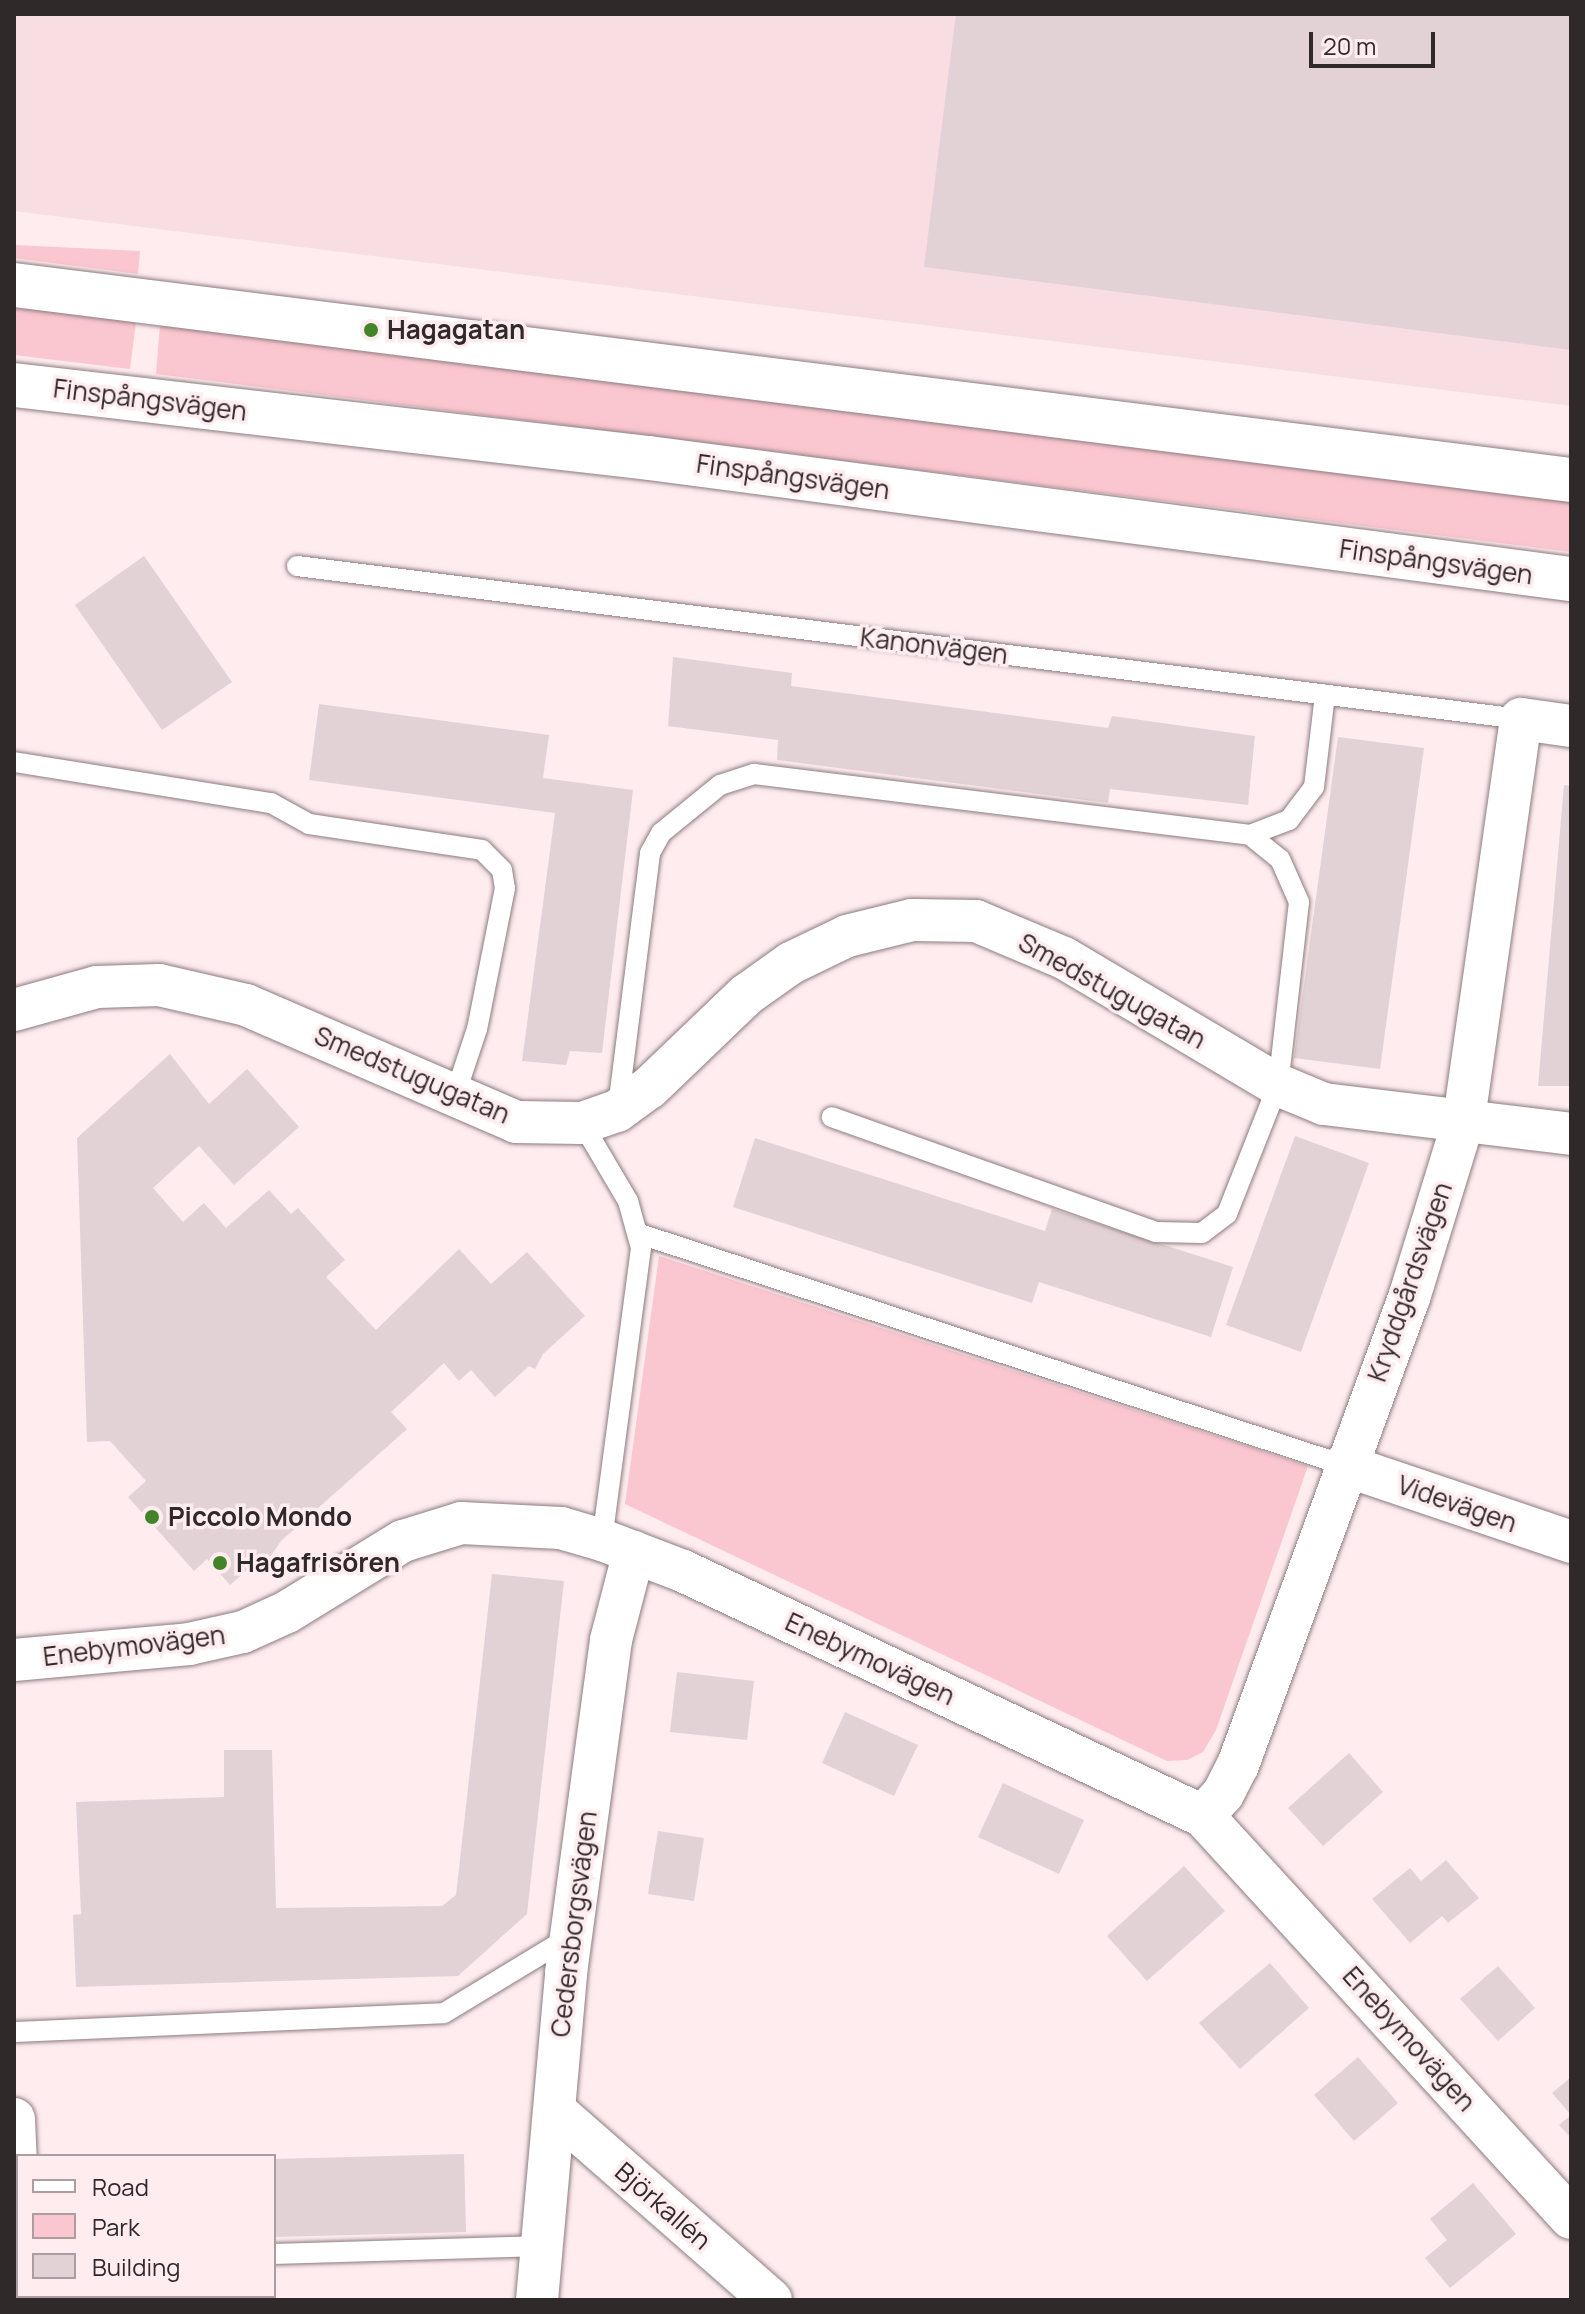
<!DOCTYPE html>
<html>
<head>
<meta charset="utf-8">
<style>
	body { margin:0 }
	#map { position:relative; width:1585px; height:2314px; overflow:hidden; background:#feecef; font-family:Manrope,sans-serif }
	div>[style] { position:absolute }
	.built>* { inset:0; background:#f8dde2 }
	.green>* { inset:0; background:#fac6d0 }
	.building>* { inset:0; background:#e3d2d5 }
	.roads { filter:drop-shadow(0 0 2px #8c7c7f) drop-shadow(0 0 2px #8c7c7f) }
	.service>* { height:20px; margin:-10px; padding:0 10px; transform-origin:10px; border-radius:10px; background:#fff }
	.minor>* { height:42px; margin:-21px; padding:0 21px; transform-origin:21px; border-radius:21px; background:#fff }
	.secondary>* { height:44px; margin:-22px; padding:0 22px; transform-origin:22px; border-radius:22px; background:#fff }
	.dots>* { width:22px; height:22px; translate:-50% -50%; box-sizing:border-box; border:4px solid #feecef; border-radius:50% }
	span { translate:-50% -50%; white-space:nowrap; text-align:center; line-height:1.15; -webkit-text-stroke:7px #feecef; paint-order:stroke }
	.poi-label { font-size:26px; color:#30292a; font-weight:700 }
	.left { translate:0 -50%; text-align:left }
	.street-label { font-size:26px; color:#30292a }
	.frame { position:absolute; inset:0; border:16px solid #30292a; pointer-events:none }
	.legend { position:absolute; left:16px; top:2154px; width:260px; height:144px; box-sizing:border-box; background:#feecef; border:2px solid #ac9ea0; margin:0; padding:10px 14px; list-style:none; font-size:24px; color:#30292a }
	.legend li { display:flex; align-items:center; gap:16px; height:40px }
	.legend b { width:40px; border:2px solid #ac9ea0 }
	.scale { position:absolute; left:1309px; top:32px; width:126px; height:36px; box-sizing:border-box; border:4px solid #30292a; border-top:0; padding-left:10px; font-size:24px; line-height:28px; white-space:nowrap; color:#30292a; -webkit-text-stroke:6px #feecef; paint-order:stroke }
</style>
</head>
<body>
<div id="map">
	<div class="built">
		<div style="clip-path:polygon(14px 14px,1571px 14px,1571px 406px,14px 211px)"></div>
	</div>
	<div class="green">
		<div style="clip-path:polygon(14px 245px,140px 251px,138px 274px,14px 258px)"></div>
		<div style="clip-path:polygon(14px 307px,136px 322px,130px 369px,14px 355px)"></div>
		<div style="clip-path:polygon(160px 325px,1571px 502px,1571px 552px,156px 374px)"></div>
		<div style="clip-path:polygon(659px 1256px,1308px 1466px,1216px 1730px,1203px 1752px,1187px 1760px,1167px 1761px,625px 1504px)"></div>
	</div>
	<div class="building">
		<div style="clip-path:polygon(956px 14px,1571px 14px,1571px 350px,924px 267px)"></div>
		<div style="clip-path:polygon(144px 556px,232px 682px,162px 730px,75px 605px)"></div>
		<div style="clip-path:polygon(673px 657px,792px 673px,791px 686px,1108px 728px,1112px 716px,1255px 736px,1248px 805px,1110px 789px,1108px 803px,777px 760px,778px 740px,668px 726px)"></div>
		<div style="clip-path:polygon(319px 704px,549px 735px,543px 778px,633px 790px,602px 1053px,570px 1051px,566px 1065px,522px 1061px,555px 813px,309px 780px)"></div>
		<div style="clip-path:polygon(1338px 737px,1424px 748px,1380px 1069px,1294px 1058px)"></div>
		<div style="clip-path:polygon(1564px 785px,1571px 786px,1571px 1086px,1538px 1086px)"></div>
		<div style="clip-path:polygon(170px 1054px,209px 1104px,247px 1069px,299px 1127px,234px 1185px,199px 1146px,153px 1188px,183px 1222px,204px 1203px,226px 1228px,269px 1190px,291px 1214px,298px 1208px,345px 1260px,326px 1277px,376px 1330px,459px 1249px,491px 1284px,527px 1252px,585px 1316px,543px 1354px,535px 1369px,529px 1366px,495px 1397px,471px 1370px,459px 1381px,444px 1363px,391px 1412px,407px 1429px,281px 1541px,270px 1557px,267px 1553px,230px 1585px,207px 1559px,194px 1571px,128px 1497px,146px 1481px,110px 1441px,87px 1442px,77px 1138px)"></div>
		<div style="clip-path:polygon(1295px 1136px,1369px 1163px,1301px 1352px,1226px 1325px)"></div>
		<div style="clip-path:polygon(755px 1138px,1045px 1231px,1052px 1209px,1233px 1267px,1211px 1337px,1039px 1282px,1032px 1303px,733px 1207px)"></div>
		<div style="clip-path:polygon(492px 1574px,564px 1581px,527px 1914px,458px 1976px,76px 1987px,73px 1915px,81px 1914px,76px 1802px,224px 1797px,224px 1750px,272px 1750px,276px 1908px,442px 1906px,456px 1895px)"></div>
		<div style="clip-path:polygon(677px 1672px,754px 1681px,747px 1740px,670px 1732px)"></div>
		<div style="clip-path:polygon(845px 1712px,918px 1745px,894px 1796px,822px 1763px)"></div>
		<div style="clip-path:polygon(1349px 1753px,1383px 1792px,1323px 1846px,1288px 1808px)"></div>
		<div style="clip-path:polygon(1003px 1783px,1084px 1820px,1059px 1874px,978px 1837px)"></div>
		<div style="clip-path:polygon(658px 1831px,704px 1838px,694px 1901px,648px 1894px)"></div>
		<div style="clip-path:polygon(1446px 1860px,1479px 1898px,1448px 1923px,1442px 1916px,1410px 1943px,1372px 1899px,1410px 1868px,1421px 1881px)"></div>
		<div style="clip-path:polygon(1184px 1866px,1225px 1911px,1147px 1981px,1107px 1936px)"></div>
		<div style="clip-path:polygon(1270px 1963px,1309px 2008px,1240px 2069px,1199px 2023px)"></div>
		<div style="clip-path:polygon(1498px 1966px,1535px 2008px,1498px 2041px,1460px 1999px)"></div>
		<div style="clip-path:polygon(1358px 2057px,1398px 2103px,1354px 2141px,1314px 2095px)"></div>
		<div style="clip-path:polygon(1571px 2077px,1571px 2138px,1559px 2125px,1571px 2115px,1552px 2093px)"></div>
		<div style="clip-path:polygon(464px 2154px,466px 2232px,274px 2237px,274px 2159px)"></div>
		<div style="clip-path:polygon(1473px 2183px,1516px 2234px,1450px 2288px,1425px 2258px,1447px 2240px,1430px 2219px)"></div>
	</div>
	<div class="roads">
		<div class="service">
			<div style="left:297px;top:566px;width:1234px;rotate:7.13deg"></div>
			<div style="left:14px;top:762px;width:260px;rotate:9.1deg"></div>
			<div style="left:271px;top:803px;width:43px;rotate:28.9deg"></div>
			<div style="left:309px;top:824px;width:175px;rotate:8.5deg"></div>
			<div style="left:482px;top:850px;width:28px;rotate:45deg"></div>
			<div style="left:502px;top:870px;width:18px;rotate:81deg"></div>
			<div style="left:505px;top:888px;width:144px;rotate:101.2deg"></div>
			<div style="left:477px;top:1029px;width:70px;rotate:108.4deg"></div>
			<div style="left:1250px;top:835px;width:42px;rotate:-21deg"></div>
			<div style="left:1289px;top:820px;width:41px;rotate:-52.9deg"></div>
			<div style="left:1314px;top:787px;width:93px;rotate:-83.2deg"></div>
			<div style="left:618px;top:1107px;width:256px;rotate:-82.8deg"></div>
			<div style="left:650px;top:853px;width:23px;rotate:-61deg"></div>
			<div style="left:661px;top:833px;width:76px;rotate:-39.1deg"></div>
			<div style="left:720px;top:785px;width:36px;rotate:-18deg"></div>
			<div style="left:754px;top:774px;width:500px;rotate:7deg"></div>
			<div style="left:1250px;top:835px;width:38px;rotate:39deg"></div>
			<div style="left:1280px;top:859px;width:47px;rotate:66.2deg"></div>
			<div style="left:1299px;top:902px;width:184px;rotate:96.5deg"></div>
			<div style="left:1278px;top:1085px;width:139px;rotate:111.6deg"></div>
			<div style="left:1227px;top:1214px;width:31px;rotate:143deg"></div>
			<div style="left:1202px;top:1233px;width:46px;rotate:-178.8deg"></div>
			<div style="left:1156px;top:1232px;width:344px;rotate:-160.5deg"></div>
			<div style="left:582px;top:1123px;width:91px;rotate:59.5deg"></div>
			<div style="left:628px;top:1201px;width:49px;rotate:74.5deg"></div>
			<div style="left:641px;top:1248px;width:295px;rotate:97.6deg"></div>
			<div style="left:640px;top:1234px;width:741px;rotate:18.17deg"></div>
			<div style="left:14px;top:2032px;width:430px;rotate:-2.5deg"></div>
			<div style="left:444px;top:2013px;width:149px;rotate:-31.2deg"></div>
			<div style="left:274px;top:2254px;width:268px;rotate:-1.7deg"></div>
		</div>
		<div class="minor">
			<div style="left:14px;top:1010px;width:86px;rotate:-15.5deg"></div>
			<div style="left:97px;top:987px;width:62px;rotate:-1.8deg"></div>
			<div style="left:159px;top:985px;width:89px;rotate:12.9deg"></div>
			<div style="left:246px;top:1005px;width:294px;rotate:23.4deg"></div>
			<div style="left:516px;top:1122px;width:66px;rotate:0.9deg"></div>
			<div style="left:582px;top:1123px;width:37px;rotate:-19deg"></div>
			<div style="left:617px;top:1111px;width:39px;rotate:-36deg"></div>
			<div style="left:649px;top:1088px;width:134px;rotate:-43.8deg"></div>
			<div style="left:746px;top:995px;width:55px;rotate:-35.4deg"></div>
			<div style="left:791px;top:963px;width:62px;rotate:-25.7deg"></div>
			<div style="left:847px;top:936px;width:67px;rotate:-13.8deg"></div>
			<div style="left:912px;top:920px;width:64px;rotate:0.9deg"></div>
			<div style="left:976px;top:921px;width:95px;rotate:22.8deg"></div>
			<div style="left:1064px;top:958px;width:249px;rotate:30.7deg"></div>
			<div style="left:1278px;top:1085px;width:50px;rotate:22.4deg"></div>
			<div style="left:1324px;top:1104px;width:249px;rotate:6.9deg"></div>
			<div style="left:1344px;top:1465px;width:240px;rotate:18.7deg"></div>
			<div style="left:14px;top:1660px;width:176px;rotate:-5.2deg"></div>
			<div style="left:189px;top:1644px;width:55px;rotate:-12.5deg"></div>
			<div style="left:243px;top:1632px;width:48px;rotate:-24.4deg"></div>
			<div style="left:287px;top:1612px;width:136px;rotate:-31.5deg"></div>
			<div style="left:403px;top:1541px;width:61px;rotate:-17.2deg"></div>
			<div style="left:461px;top:1523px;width:100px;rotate:2.9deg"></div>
			<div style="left:561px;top:1528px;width:43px;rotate:16.3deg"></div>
			<div style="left:602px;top:1540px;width:87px;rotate:20.9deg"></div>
			<div style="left:683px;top:1571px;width:575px;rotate:25.23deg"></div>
			<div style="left:1203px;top:1816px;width:545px;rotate:47.53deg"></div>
			<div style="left:1203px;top:1816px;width:30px;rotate:-48deg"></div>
			<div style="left:1223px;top:1794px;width:33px;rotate:-63deg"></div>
			<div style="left:1238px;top:1765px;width:497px;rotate:-69.9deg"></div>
			<div style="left:1409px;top:1298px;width:187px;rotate:-72.9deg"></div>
			<div style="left:1464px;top:1119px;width:404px;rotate:-81.9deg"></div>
			<div style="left:1521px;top:719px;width:50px;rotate:8deg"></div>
			<div style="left:555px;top:2111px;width:287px;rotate:41.2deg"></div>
			<div style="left:14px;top:2119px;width:91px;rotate:87.5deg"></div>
			<div style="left:20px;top:2296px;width:4px;rotate:90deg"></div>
			<div style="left:537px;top:2300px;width:328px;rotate:-84.9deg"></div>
			<div style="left:566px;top:1973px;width:336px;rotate:-82.3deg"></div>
			<div style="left:611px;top:1640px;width:91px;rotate:-75.4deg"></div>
		</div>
		<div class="secondary">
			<div style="left:14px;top:285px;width:1569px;rotate:7.14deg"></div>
			<div style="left:14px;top:385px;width:639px;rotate:6.56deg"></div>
			<div style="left:649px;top:458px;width:930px;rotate:7.48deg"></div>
		</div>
	</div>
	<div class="dots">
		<div style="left:371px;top:330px;background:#428427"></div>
		<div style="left:152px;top:1517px;background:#428427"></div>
		<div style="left:220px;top:1563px;background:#428427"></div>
	</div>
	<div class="poi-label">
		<span class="left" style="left:387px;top:330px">Hagagatan</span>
		<span class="left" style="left:168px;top:1517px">Piccolo Mondo</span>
		<span class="left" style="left:236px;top:1563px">Hagafrisören</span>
	</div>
	<div class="street-label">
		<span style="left:150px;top:400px;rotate:7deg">Finspångsvägen</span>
		<span style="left:793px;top:477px;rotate:8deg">Finspångsvägen</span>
		<span style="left:1436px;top:562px;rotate:8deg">Finspångsvägen</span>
		<span style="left:934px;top:646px;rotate:7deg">Kanonvägen</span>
		<span style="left:1112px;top:991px;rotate:29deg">Smedstugugatan</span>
		<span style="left:412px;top:1075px;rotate:23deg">Smedstugugatan</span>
		<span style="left:1410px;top:1282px;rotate:-71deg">Kryddgårdsvägen</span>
		<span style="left:1457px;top:1504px;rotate:19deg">Videvägen</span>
		<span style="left:134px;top:1646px;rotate:-7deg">Enebymovägen</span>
		<span style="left:870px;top:1659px;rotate:25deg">Enebymovägen</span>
		<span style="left:574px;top:1924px;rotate:-83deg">Cedersborgsvägen</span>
		<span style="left:1409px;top:2039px;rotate:48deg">Enebymovägen</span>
		<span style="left:663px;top:2206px;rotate:41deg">Björkallén</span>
	</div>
	<div class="frame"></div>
	<ul class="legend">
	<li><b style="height:10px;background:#fff"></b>Road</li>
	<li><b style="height:22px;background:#fac6d0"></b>Park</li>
	<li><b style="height:22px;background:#e3d2d5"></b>Building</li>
	</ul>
	<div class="scale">20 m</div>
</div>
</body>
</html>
